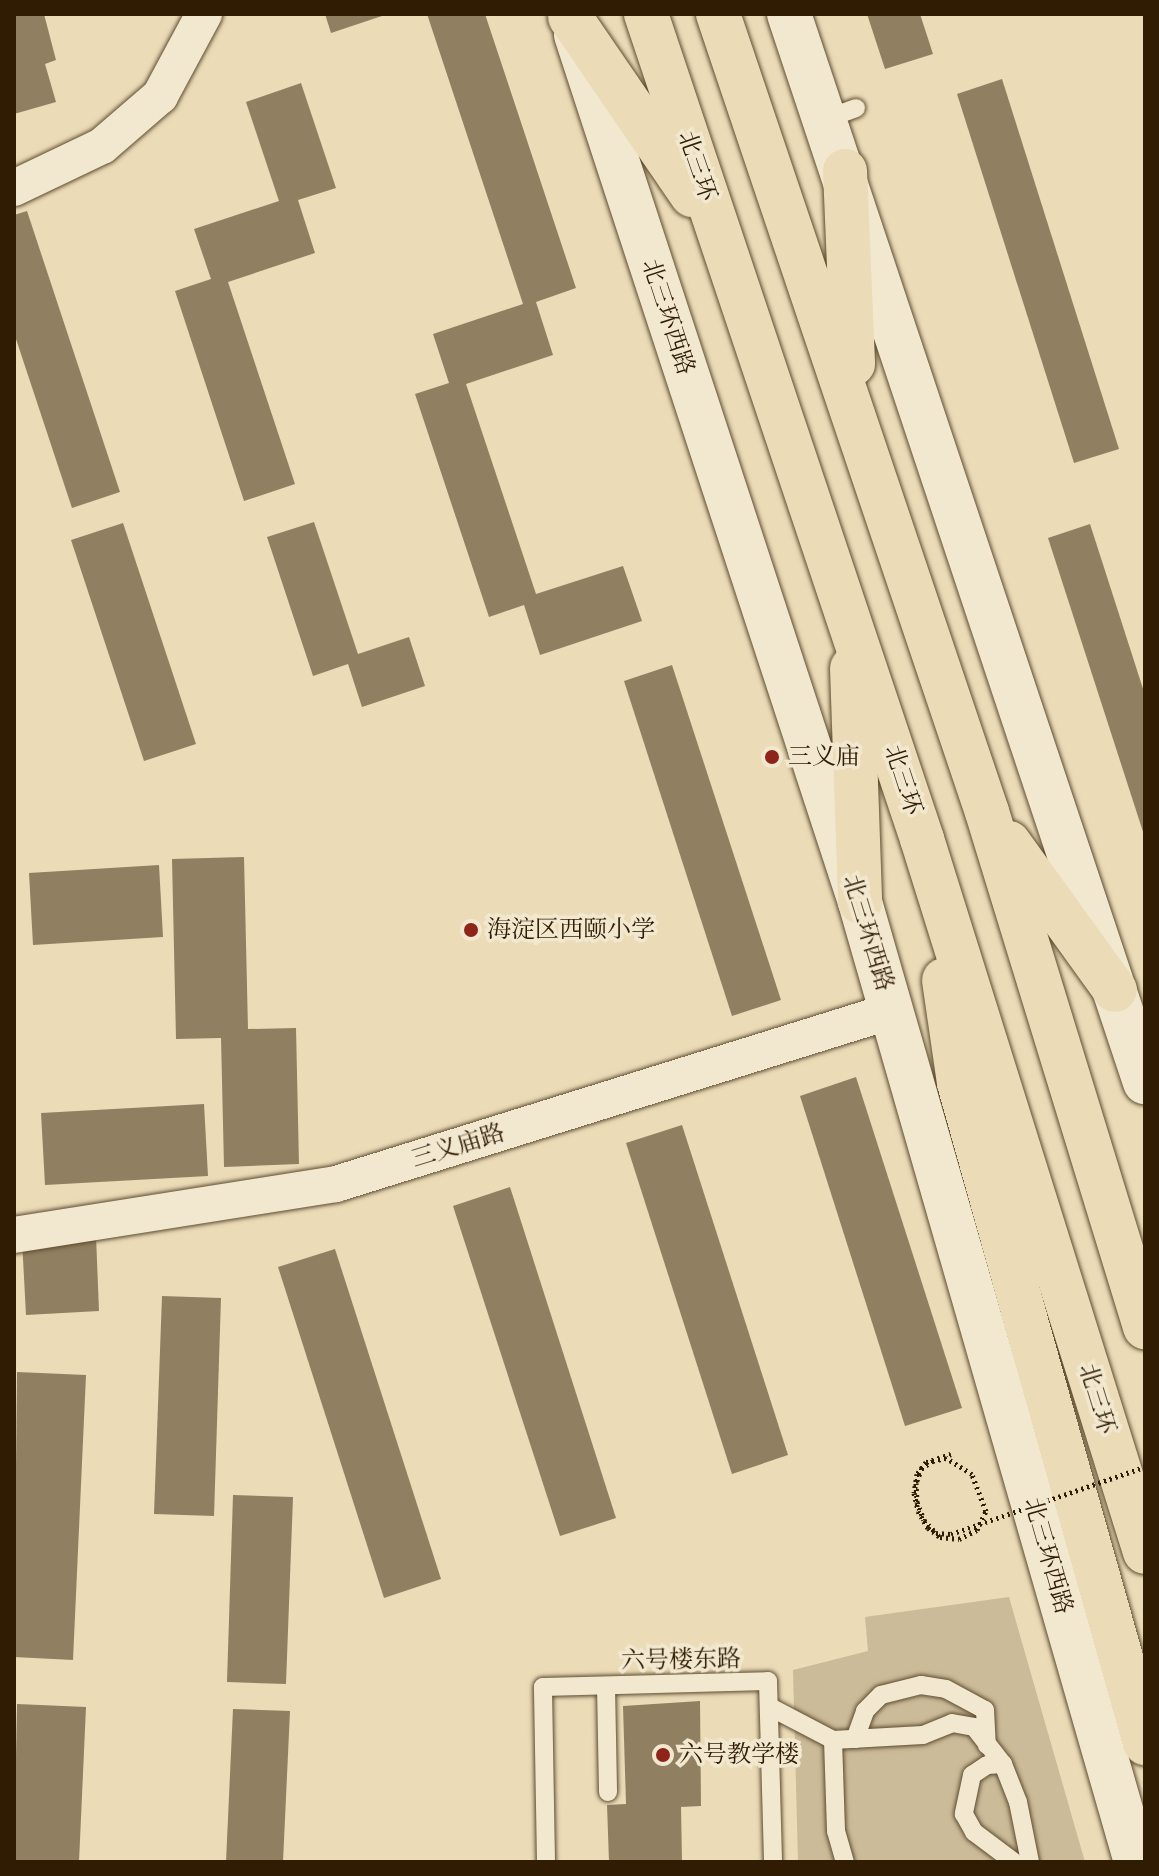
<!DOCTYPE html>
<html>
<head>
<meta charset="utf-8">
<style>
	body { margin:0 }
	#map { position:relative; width:1159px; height:1876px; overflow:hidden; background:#ebdbb7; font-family:"IM FELL Great Primer","Noto Serif SC",serif }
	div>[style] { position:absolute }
	.green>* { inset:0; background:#cbbb98 }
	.building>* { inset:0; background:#917f61 }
	.path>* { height:5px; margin-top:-2.5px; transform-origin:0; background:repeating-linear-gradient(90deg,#2f1c03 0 2px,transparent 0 6px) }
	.roads { filter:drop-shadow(0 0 2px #5e4c30) drop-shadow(0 0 2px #5e4c30) }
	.lane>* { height:18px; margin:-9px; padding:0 9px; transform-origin:9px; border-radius:9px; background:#f2e8d0 }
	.street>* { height:36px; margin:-18px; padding:0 18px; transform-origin:18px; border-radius:18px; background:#f2e8d0 }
	.secondary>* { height:44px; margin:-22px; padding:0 22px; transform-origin:22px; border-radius:22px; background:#f2e8d0 }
	.highway>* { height:44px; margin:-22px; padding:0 22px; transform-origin:22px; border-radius:22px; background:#ebdbb7 }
	.path-bridge>* { height:5px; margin-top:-2.5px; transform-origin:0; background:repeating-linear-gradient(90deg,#2f1c03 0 2px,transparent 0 6px) }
	.dots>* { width:22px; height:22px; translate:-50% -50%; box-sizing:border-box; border:4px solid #f2e8d0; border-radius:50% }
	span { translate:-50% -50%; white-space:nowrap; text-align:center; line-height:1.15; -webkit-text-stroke:7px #f2e8d0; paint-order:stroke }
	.street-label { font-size:24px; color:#2f1c03 }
	.poi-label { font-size:24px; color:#2f1c03 }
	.left { translate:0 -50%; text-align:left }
	.frame { position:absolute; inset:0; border:16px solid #2f1c03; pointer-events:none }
</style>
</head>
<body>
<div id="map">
	<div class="green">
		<div style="clip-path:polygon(1009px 1597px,1085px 1862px,798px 1862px,793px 1670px,868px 1651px,865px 1617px)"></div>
	</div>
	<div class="building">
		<div style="clip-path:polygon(14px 14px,44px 14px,56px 60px,45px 64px,56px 102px,14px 114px)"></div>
		<div style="clip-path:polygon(325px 14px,385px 14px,385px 15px,331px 33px)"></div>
		<div style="clip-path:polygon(427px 14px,485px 14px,576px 288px,536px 302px,553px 355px,466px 384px,536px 594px,623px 566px,642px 621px,540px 655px,524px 605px,489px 617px,415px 394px,449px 383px,433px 334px,523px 304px)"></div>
		<div style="clip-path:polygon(867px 14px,920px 14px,933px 54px,885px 69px)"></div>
		<div style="clip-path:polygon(1002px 79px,1119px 449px,1074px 463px,957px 94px)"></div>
		<div style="clip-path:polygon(301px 83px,336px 188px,298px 200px,315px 253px,228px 282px,295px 484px,244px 501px,175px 291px,211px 279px,194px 229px,279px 201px,246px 102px)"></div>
		<div style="clip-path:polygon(27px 211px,120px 492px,72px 508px,14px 333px,14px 215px)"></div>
		<div style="clip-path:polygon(314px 522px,358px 654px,409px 637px,425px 686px,362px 707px,348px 664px,313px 676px,267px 537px)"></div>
		<div style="clip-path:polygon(123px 523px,196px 744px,144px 761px,71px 540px)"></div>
		<div style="clip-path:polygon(1090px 524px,1145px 695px,1145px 838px,1048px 538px)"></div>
		<div style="clip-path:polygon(672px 665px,781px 1000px,732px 1016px,624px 681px)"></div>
		<div style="clip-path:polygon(244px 857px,248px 1029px,296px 1028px,299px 1164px,224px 1167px,221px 1038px,176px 1039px,172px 859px)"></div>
		<div style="clip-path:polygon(159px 865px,163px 937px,33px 945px,29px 873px)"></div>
		<div style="clip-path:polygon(856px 1077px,962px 1408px,905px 1426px,800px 1096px)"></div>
		<div style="clip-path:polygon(204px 1104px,208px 1176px,45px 1185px,41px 1113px)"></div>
		<div style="clip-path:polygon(682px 1125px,788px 1455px,732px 1474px,626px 1143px)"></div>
		<div style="clip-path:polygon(510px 1187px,616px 1518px,560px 1536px,453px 1206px)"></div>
		<div style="clip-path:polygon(96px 1236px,99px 1311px,26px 1315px,22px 1240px)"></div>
		<div style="clip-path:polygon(335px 1249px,441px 1579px,384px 1598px,278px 1267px)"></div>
		<div style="clip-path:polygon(162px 1296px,221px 1298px,214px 1516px,154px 1514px)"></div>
		<div style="clip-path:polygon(17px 1372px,86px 1375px,73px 1660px,14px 1657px)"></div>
		<div style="clip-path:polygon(233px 1495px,293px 1497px,286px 1684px,227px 1682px)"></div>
		<div style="clip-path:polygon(700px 1701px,701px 1806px,681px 1807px,682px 1862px,609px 1862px,607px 1805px,626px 1804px,623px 1706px)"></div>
		<div style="clip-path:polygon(17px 1704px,86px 1707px,79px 1862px,14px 1862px)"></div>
		<div style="clip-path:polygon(233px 1709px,290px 1711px,283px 1862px,226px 1862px)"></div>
	</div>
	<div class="path">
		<div style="left:951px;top:1454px;width:26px;rotate:162deg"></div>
		<div style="left:926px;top:1462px;width:15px;rotate:127deg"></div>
		<div style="left:917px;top:1474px;width:19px;rotate:99deg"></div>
		<div style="left:914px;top:1493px;width:18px;rotate:77deg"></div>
		<div style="left:918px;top:1511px;width:20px;rotate:60deg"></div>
		<div style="left:928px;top:1528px;width:15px;rotate:37deg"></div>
		<div style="left:940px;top:1537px;width:19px;rotate:6deg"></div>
		<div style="left:959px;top:1539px;width:20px;rotate:-27deg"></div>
		<div style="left:977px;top:1530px;width:21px;rotate:-65deg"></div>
		<div style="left:986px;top:1511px;width:40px;rotate:-111deg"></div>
		<div style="left:972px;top:1474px;width:31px;rotate:-148deg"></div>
		<div style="left:946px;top:1458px;width:13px;rotate:167deg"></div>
		<div style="left:933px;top:1461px;width:13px;rotate:148deg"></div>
		<div style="left:922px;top:1468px;width:16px;rotate:112deg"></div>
		<div style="left:916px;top:1483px;width:19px;rotate:87deg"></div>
		<div style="left:917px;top:1502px;width:19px;rotate:69deg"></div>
		<div style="left:924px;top:1520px;width:18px;rotate:47deg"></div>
		<div style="left:936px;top:1533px;width:15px;rotate:4deg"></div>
	</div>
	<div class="roads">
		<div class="lane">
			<div style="left:826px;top:119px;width:32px;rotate:-20deg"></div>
			<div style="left:606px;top:1686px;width:106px;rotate:88.9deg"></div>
			<div style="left:770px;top:1707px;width:71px;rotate:27.6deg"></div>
			<div style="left:833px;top:1740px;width:91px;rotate:88.1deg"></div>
			<div style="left:836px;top:1831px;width:32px;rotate:74deg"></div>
			<div style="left:855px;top:1739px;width:30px;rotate:-70deg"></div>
			<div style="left:865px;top:1711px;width:23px;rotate:-45deg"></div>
			<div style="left:881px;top:1695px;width:41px;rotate:-14deg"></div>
			<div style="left:921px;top:1685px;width:25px;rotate:9deg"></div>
			<div style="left:946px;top:1689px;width:44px;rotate:28.3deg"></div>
			<div style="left:985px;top:1710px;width:35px;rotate:87deg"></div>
			<div style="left:833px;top:1740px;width:90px;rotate:-3.2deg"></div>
			<div style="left:923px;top:1735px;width:31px;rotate:-22deg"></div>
			<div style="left:952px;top:1723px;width:22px;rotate:10deg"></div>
			<div style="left:974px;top:1727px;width:47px;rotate:51.9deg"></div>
			<div style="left:1003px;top:1764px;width:41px;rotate:68.5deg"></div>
			<div style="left:1018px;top:1802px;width:61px;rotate:78.7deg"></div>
			<div style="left:1003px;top:1764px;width:16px;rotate:176deg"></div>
			<div style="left:987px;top:1765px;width:18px;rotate:146deg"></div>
			<div style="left:972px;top:1775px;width:40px;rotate:102deg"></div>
			<div style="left:964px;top:1814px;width:21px;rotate:61deg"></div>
			<div style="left:974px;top:1832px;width:50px;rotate:36.9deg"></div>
			<div style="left:546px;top:1862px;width:175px;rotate:-91deg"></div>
			<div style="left:543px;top:1687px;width:225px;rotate:-1.5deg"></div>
			<div style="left:768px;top:1681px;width:181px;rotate:88.4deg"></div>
		</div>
		<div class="street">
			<div style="left:14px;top:188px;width:98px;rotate:-25.5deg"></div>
			<div style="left:102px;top:146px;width:77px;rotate:-40.8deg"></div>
			<div style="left:160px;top:96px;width:93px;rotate:-61.8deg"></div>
			<div style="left:14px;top:1235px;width:326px;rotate:-9deg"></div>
			<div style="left:336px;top:1184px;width:581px;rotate:-17.31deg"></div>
		</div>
		<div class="secondary">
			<div style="left:789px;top:14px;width:1126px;rotate:71.57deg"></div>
			<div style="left:576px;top:35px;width:912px;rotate:71.86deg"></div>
			<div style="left:860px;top:902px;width:999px;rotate:73.96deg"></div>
		</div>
		<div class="highway">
			<div style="left:646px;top:14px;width:870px;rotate:71.5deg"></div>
			<div style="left:922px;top:839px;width:747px;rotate:72.63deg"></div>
			<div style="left:718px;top:14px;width:842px;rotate:71.37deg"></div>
			<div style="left:987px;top:812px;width:539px;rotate:72.94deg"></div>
			<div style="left:570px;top:17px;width:216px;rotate:55.6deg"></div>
			<div style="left:845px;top:171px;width:193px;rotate:87.6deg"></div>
			<div style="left:852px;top:668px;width:234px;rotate:88deg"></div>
			<div style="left:1009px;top:843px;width:181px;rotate:54.2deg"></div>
			<div style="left:944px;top:980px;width:104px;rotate:81.7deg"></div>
			<div style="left:959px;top:1083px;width:686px;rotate:74.26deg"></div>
		</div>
	</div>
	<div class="path-bridge">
		<div style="left:951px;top:1534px;width:205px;rotate:-19.1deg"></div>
	</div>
	<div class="dots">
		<div style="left:772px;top:757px;background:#8f2418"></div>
		<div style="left:471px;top:930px;background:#8f2418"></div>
		<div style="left:663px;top:1755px;background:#8f2418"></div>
	</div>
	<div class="street-label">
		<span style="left:697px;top:166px;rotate:71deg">北三环</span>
		<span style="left:668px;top:317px;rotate:72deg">北三环西路</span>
		<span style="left:903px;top:780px;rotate:72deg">北三环</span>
		<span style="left:868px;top:933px;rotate:73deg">北三环西路</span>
		<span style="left:458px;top:1146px;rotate:-17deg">三义庙路</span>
		<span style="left:1097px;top:1399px;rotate:73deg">北三环</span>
		<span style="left:1048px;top:1556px;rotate:74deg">北三环西路</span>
		<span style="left:681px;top:1660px;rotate:-1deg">六号楼东路</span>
	</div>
	<div class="poi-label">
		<span class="left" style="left:788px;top:757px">三义庙</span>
		<span class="left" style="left:487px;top:930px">海淀区西颐小学</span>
		<span class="left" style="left:679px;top:1755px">六号教学楼</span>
	</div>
	<div class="frame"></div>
</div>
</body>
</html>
